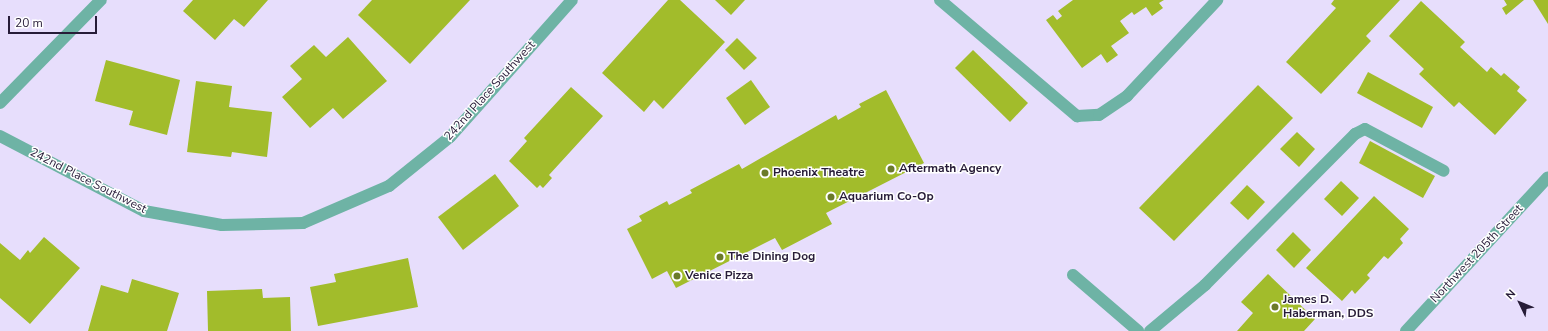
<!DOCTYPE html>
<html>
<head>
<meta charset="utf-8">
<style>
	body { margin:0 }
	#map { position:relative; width:1548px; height:331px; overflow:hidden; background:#e7defc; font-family:"Nunito Sans",sans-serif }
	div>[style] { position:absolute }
	.building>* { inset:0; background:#a2bc2b }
	.minor>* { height:12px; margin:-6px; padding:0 6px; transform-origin:6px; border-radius:6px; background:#6eb3a5 }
	.dots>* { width:11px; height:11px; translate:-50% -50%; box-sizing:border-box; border:2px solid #fff; border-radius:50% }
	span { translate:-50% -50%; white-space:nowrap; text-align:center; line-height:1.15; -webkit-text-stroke:3px #fff; paint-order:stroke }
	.street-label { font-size:12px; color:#271c38 }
	.poi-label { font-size:12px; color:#271c38; font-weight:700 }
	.left { translate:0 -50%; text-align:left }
	.north { position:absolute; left:1500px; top:283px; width:40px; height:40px; -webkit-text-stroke:3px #fff; paint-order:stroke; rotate:313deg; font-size:11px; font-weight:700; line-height:16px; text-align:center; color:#271c38 }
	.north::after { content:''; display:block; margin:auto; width:14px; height:18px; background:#271c38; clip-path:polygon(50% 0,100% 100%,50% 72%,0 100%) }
	.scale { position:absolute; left:8px; top:16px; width:89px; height:18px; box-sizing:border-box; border:2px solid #271c38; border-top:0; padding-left:5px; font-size:12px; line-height:14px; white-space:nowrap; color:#271c38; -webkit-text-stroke:3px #fff; paint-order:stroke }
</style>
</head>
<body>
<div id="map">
	<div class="building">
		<div style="clip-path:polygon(193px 0,268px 0,244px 27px,234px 19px,215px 40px,183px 11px)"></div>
		<div style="clip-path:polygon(372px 0,470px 0,410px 64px,358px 15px)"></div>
		<div style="clip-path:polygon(668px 0,680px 0,725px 42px,663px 109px,654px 100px,644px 112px,602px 73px)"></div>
		<div style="clip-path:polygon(715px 0,745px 0,731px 15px)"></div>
		<div style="clip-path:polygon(1073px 0,1164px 0,1159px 3px,1163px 8px,1152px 16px,1146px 7px,1134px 15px,1132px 12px,1120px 21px,1129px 33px,1111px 46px,1118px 55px,1107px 63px,1101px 54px,1082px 68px,1046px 20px,1053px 15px,1057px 20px,1062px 16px,1058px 11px)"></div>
		<div style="clip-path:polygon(1334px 0,1400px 0,1366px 36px,1371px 41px,1321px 94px,1286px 62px,1336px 8px,1331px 4px)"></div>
		<div style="clip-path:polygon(1504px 0,1524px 0,1506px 15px,1502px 8px,1507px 5px)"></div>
		<div style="clip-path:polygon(1533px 0,1548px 0,1548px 24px)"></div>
		<div style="clip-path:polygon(1421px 1px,1465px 42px,1460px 47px,1487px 72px,1491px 67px,1501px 76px,1504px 73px,1520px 87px,1517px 91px,1527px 100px,1495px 135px,1459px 102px,1454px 107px,1419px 74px,1424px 69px,1389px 36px)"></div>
		<div style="clip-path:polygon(348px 37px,387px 81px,343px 119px,333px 108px,310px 128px,282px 97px,302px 79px,290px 66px,314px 45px,326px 57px)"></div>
		<div style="clip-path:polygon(737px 38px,757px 58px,744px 70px,725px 50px)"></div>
		<div style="clip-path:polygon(973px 50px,1028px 103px,1010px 122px,955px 68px)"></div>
		<div style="clip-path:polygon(106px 60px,180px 80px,167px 135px,129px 125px,133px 111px,95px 101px)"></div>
		<div style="clip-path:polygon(1368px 72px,1433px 107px,1422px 128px,1357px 93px)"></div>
		<div style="clip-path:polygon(751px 80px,770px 107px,745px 125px,726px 98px)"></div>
		<div style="clip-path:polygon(196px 81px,232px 86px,229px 107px,272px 112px,267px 157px,232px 152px,231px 157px,187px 152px)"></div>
		<div style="clip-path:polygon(1258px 85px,1293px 118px,1174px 241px,1139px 208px)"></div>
		<div style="clip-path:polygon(571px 87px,603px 116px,549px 175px,552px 178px,543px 188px,540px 185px,537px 188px,509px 161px,527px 141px,524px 138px)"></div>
		<div style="clip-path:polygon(886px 90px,924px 163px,826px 213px,832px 224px,782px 250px,775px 238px,676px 288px,667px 271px,652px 279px,627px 229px,642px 221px,639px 216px,667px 201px,669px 205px,692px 193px,690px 190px,739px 164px,742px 169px,836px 115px,838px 120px,861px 107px,859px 104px)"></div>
		<div style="clip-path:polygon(1297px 132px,1315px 149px,1299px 167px,1280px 149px)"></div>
		<div style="clip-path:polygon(1370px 141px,1435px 176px,1423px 198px,1359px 163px)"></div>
		<div style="clip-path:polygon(495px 174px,519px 206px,463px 250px,438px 217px)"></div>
		<div style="clip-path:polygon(1341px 181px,1359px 198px,1342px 216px,1324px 199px)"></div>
		<div style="clip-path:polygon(1247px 185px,1265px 202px,1248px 220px,1230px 203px)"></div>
		<div style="clip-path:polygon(1374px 196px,1409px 229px,1400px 239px,1403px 243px,1388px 259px,1384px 256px,1367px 275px,1370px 278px,1355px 294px,1352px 290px,1342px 301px,1306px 268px)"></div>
		<div style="clip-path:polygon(1293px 232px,1311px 250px,1294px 268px,1276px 250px)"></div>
		<div style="clip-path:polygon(44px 237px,80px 268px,30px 324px,0 298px,0 243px,20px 260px,28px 250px,30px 253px)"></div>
		<div style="clip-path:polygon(408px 258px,418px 307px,318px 326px,310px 287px,336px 282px,334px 274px)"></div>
		<div style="clip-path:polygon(1268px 274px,1315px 319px,1304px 331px,1237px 331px,1253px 313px,1241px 302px)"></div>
		<div style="clip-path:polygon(132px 279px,179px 293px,167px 331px,88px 331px,101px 285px,128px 293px)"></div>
		<div style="clip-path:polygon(262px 289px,263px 298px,290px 297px,291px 331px,208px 331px,207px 291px)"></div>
	</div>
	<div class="minor">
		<div style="left:940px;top:0;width:180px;rotate:40.3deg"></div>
		<div style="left:1077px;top:116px;width:22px;rotate:-3deg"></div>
		<div style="left:1099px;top:115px;width:34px;rotate:-34deg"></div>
		<div style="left:1127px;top:96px;width:132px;rotate:-46.8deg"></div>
		<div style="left:0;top:103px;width:144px;rotate:-45.6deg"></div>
		<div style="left:0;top:136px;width:162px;rotate:27.5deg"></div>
		<div style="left:144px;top:211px;width:79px;rotate:10.2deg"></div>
		<div style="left:222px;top:225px;width:81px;rotate:-1.4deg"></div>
		<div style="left:303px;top:223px;width:94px;rotate:-23.3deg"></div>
		<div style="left:389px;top:186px;width:78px;rotate:-38.8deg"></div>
		<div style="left:450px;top:137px;width:183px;rotate:-48.3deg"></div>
		<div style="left:1073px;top:275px;width:86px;rotate:40.7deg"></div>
		<div style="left:1150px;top:331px;width:72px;rotate:-39.9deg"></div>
		<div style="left:1205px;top:285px;width:213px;rotate:-45.2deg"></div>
		<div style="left:1355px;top:134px;width:11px;rotate:-27deg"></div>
		<div style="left:1365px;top:129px;width:89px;rotate:28deg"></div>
		<div style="left:1406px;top:331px;width:209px;rotate:-47.3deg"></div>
	</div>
	<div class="dots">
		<div style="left:891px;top:169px;background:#6b7b2a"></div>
		<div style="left:765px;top:173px;background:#6b7b2a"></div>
		<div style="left:831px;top:197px;background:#6b7b2a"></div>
		<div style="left:720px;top:257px;background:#6b7b2a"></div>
		<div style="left:677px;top:276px;background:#6b7b2a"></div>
		<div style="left:1275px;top:307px;background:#6b7b2a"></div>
	</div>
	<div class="street-label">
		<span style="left:490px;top:91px;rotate:-48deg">242nd Place Southwest</span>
		<span style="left:88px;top:181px;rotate:27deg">242nd Place Southwest</span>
		<span style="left:1477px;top:254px;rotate:-47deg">Northwest 205th Street</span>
	</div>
	<div class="poi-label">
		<span class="left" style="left:899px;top:169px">Aftermath Agency</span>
		<span class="left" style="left:773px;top:173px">Phoenix Theatre</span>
		<span class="left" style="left:839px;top:197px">Aquarium Co-Op</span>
		<span class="left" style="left:728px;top:257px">The Dining Dog</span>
		<span class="left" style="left:685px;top:276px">Venice Pizza</span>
		<span class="left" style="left:1283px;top:307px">James D.<br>Haberman, DDS</span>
	</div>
	<div class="north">N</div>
	<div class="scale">20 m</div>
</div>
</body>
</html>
